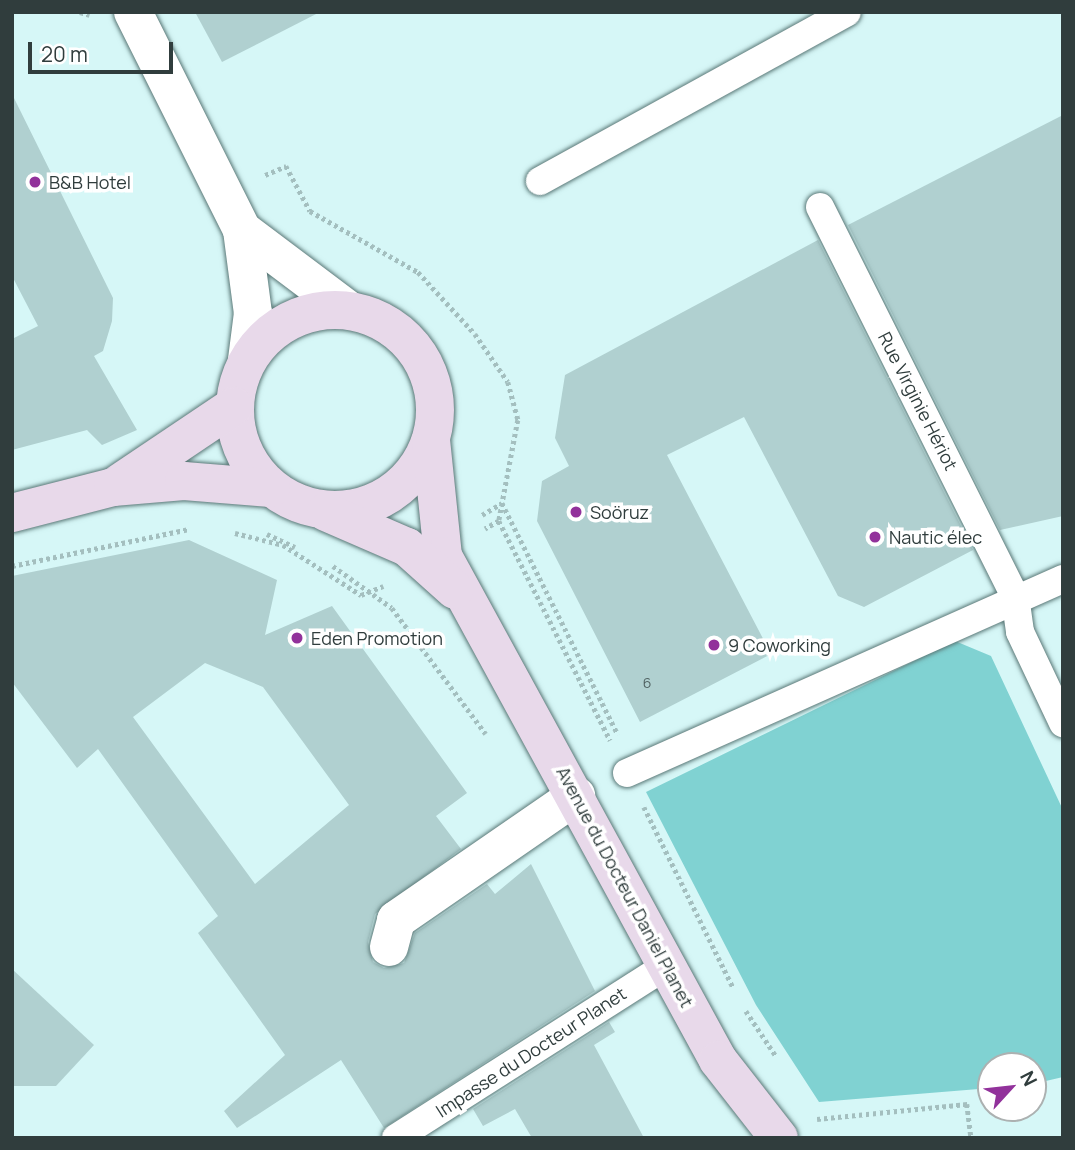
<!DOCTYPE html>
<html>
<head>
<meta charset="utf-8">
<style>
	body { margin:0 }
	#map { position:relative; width:1075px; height:1150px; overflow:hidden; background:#d6f7f7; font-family:Manrope,sans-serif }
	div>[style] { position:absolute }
	.green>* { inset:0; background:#80d2d2 }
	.building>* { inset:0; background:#b0d0d0 }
	.path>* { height:4.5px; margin-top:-2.25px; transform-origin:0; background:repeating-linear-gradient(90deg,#a4bfbf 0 3.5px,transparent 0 7px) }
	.roads { filter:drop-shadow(0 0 2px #5a7877) drop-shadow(0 0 2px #5a7877) }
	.lane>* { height:28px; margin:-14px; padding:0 14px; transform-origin:14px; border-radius:14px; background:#fff }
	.street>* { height:38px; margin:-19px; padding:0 19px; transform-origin:19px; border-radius:19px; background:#fff }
	.secondary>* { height:38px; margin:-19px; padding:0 19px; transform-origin:19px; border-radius:19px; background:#e8d9ea }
	.secondary>.ring { margin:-19px; padding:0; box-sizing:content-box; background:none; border:38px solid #e8d9ea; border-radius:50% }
	.dots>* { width:19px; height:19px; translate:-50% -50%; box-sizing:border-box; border:4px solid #fff; border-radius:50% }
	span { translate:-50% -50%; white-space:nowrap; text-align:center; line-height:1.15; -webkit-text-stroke:7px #fff; paint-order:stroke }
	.number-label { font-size:14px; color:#506262 }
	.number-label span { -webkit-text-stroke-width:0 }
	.poi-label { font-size:18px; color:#303d3d }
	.left { translate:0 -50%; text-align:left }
	.street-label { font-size:18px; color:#303d3d }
	.frame { position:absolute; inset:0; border:14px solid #303d3d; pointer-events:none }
	.north { position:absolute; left:977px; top:1052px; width:70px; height:70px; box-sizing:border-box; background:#fff; border:2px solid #acb1b1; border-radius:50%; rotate:63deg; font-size:19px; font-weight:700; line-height:28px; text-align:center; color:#303d3d }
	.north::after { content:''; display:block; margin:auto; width:24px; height:32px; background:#92329b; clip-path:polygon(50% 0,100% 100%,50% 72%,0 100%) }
	.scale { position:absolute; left:28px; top:42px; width:145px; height:32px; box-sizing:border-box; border:4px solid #303d3d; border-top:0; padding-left:9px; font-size:21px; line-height:24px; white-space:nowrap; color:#303d3d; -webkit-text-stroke:5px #fff; paint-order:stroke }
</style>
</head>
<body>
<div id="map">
	<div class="green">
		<div style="clip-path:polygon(955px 641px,991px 656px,1063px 810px,1063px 1077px,1033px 1084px,1033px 1066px,991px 1066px,991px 1088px,819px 1102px,756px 1005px,646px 792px)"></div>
	</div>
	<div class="building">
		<div style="clip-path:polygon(195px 12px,320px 12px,222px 62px)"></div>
		<div style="clip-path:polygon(12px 94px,113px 298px,112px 321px,103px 351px,94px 356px,137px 430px,102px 445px,87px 430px,12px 450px,12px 339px,38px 326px,12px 276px)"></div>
		<div style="clip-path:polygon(1063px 115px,1063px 516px,1000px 530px,848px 225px)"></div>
		<div style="clip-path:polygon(818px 240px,973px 550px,864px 607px,838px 596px,744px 417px,667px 455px,771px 654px,640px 722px,537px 521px,542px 481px,569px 466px,555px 438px,565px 375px)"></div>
		<div style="clip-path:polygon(evenodd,189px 540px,277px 580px,265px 635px,332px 606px,467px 793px,436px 816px,461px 849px,375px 914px,368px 942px,373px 962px,384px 968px,404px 963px,415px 933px,487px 884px,495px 894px,531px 864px,595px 991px,384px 1128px,341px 1060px,237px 1128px,224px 1111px,285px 1055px,198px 933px,218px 916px,98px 749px,77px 768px,12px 682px,12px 576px,189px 540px,205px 663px,263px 687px,349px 805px,255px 884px,133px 717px,205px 663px)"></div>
		<div style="clip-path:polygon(12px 969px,94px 1045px,56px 1086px,12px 1086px)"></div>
		<div style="clip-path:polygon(609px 1022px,615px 1032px,594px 1045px,644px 1138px,532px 1138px,515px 1109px,483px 1126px,473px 1109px)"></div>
	</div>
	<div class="path">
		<div style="left:80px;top:12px;width:10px;rotate:17deg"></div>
		<div style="left:265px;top:175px;width:23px;rotate:-23deg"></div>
		<div style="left:286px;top:166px;width:51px;rotate:61.9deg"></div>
		<div style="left:310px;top:211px;width:124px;rotate:29.5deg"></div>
		<div style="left:418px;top:272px;width:84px;rotate:47.4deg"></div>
		<div style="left:475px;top:334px;width:58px;rotate:55.5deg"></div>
		<div style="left:508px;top:382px;width:39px;rotate:75deg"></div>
		<div style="left:518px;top:420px;width:103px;rotate:100.7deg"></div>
		<div style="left:499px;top:521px;width:16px;rotate:150deg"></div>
		<div style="left:482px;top:515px;width:23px;rotate:-31deg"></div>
		<div style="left:502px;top:503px;width:259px;rotate:63.4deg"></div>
		<div style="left:499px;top:521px;width:246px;rotate:63.1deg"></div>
		<div style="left:235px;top:533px;width:49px;rotate:14deg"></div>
		<div style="left:283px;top:545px;width:93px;rotate:32.7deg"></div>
		<div style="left:361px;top:595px;width:24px;rotate:-22deg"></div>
		<div style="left:267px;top:534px;width:31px;rotate:25deg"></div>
		<div style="left:12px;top:566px;width:181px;rotate:-11.8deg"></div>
		<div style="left:333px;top:566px;width:72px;rotate:35.4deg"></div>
		<div style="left:392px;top:608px;width:157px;rotate:53.3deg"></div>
		<div style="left:644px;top:807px;width:201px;rotate:63.7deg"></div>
		<div style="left:746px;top:1011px;width:54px;rotate:56.3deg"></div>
		<div style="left:817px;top:1119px;width:151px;rotate:-5.7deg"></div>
		<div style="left:967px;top:1104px;width:34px;rotate:83deg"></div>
	</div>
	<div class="roads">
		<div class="lane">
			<div style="left:540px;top:181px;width:350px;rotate:-28.8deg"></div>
			<div style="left:820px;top:207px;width:435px;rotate:63.4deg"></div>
			<div style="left:1015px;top:596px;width:36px;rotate:82deg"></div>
			<div style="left:1020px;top:632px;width:101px;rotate:64.7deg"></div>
			<div style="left:627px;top:773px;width:477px;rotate:-24deg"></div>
			<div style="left:396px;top:1138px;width:320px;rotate:-32.5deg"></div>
		</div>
		<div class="street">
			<div style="left:133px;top:12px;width:244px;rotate:63.4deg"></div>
			<div style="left:242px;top:230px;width:84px;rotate:82.5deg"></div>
			<div style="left:253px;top:313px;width:47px;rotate:97.3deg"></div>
			<div style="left:242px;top:230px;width:133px;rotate:37deg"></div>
			<div style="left:389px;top:947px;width:28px;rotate:-75deg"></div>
			<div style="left:396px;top:920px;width:219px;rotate:-34.6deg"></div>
		</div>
		<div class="secondary">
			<div class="ring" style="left:235px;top:310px;width:162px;height:162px"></div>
			<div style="left:431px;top:440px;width:117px;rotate:84.1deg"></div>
			<div style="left:443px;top:556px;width:574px;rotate:61.38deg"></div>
			<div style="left:718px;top:1060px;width:99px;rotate:52deg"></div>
			<div style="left:121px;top:482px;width:136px;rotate:-33.9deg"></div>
			<div style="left:326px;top:512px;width:88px;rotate:23.4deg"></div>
			<div style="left:407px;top:547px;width:64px;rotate:41.9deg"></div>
			<div style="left:12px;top:513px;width:104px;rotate:-14.4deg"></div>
			<div style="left:113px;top:487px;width:71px;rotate:-4.8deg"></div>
			<div style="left:184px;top:481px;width:87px;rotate:4.6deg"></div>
		</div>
	</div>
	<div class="dots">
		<div style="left:35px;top:182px;background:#92329b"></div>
		<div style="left:576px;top:512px;background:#92329b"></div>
		<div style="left:875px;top:537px;background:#92329b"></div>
		<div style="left:297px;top:638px;background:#92329b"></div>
		<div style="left:714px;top:645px;background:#92329b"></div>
	</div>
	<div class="number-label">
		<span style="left:647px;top:683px">6</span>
	</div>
	<div class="poi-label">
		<span class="left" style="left:49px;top:182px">B&amp;B Hotel</span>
		<span class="left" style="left:590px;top:512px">Soöruz</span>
		<span class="left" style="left:889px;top:537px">Nautic élec</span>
		<span class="left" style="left:311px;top:638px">Eden Promotion</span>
		<span class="left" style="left:728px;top:645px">9 Coworking</span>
	</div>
	<div class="street-label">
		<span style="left:918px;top:401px;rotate:63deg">Rue Virginie Hériot</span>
		<span style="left:625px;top:887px;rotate:62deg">Avenue du Docteur Daniel Planet</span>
		<span style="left:531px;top:1052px;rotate:-33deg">Impasse du Docteur Planet</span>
	</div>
	<div class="frame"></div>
	<div class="north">N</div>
	<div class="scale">20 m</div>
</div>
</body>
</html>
